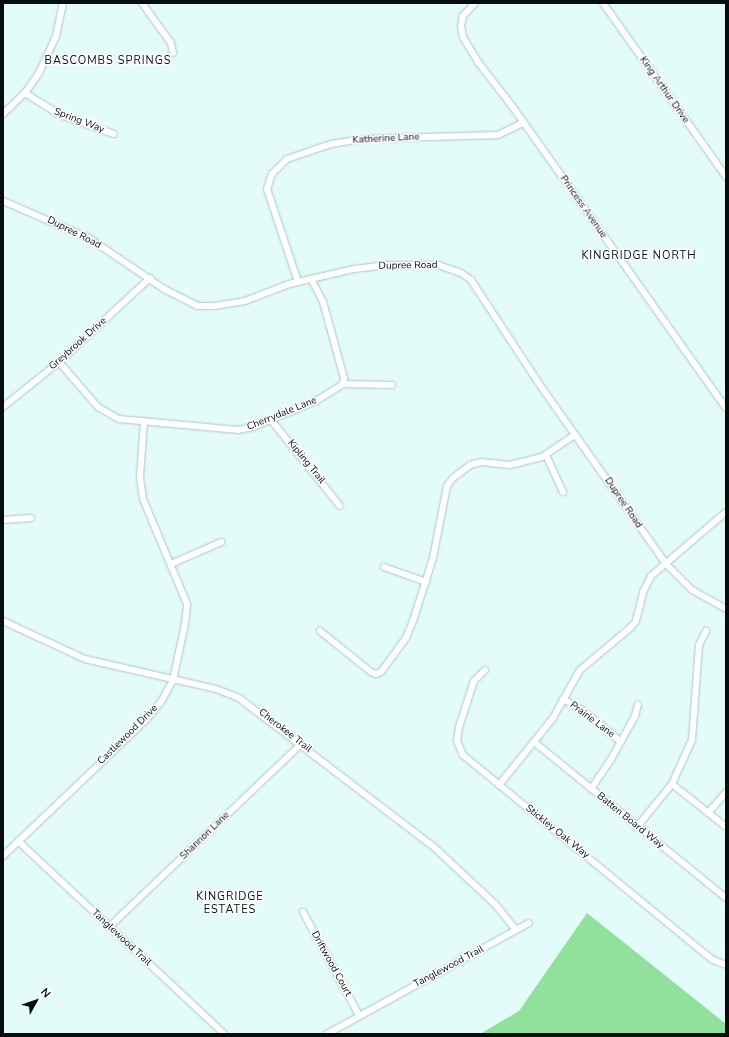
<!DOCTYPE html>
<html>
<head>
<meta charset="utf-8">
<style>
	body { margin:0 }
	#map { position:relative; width:729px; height:1037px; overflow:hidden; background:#e4fcf9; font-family:"Nunito Sans",sans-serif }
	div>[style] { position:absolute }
	.green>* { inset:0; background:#91e19c }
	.roads { filter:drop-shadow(0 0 1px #afc7c3) drop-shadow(0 0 1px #afc7c3) }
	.minor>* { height:6px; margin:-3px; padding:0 3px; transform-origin:3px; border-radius:3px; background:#fff }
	span { translate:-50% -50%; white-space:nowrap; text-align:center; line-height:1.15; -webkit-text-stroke:3px #fff; paint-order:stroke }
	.street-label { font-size:10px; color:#060e0d }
	.neighbourhood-label { font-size:11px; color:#060e0d; letter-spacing:1px }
	.frame { position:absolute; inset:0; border:4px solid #060e0d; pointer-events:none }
	.north { position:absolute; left:16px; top:981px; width:40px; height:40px; -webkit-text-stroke:3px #fff; paint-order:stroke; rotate:50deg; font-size:11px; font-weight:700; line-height:16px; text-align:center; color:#060e0d }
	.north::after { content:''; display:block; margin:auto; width:14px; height:18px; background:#060e0d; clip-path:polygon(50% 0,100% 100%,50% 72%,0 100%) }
</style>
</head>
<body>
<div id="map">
	<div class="green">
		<div style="clip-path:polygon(587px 913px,726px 1024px,726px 1034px,480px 1034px,519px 1011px)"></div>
	</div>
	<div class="roads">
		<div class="minor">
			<div style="left:142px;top:3px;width:49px;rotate:54.1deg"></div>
			<div style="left:171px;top:43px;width:10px;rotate:79deg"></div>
			<div style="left:475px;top:3px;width:18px;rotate:133deg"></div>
			<div style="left:463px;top:16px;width:10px;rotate:101deg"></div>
			<div style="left:461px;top:26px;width:11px;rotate:80deg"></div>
			<div style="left:463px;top:37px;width:29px;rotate:59deg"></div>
			<div style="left:478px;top:62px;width:56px;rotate:52.3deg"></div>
			<div style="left:512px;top:106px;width:370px;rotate:54.7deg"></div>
			<div style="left:603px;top:3px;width:213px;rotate:54.7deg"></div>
			<div style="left:25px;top:93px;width:39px;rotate:32deg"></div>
			<div style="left:58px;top:114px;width:59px;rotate:19.7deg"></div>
			<div style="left:3px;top:114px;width:30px;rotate:-44deg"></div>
			<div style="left:25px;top:93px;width:24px;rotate:-55deg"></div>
			<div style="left:39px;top:73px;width:41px;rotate:-65.3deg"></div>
			<div style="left:56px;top:36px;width:34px;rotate:-78deg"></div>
			<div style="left:3px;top:201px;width:94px;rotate:23.3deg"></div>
			<div style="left:89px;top:238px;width:91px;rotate:34.2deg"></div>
			<div style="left:164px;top:289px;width:37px;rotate:27deg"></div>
			<div style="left:197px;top:306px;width:17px"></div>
			<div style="left:214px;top:306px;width:31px;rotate:-9deg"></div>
			<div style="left:245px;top:301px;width:47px;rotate:-21.1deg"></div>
			<div style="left:289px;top:284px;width:67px;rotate:-13deg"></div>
			<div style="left:354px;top:269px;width:33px;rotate:-7deg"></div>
			<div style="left:387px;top:265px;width:51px"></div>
			<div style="left:438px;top:265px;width:24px;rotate:19deg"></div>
			<div style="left:461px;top:273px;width:12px;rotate:35deg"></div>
			<div style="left:471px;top:280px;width:129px;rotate:56.7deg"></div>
			<div style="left:542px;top:388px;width:215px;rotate:54.8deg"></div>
			<div style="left:666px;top:564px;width:37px;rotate:45deg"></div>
			<div style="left:692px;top:590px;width:39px;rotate:29deg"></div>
			<div style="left:298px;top:282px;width:98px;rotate:-108.4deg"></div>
			<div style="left:267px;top:189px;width:16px;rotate:-72deg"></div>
			<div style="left:272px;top:174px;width:21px;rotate:-45deg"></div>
			<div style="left:287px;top:159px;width:46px;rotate:-18.8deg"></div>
			<div style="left:331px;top:144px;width:31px;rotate:-9deg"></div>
			<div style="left:362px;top:139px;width:136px;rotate:-1.7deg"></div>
			<div style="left:498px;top:135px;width:28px;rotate:-26deg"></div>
			<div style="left:59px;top:362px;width:60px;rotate:49.1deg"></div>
			<div style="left:98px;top:407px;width:24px;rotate:30deg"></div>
			<div style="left:119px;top:419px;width:120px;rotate:5.3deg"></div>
			<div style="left:238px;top:430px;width:15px;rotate:-11deg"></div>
			<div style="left:253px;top:427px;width:68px;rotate:-22.4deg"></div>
			<div style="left:316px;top:401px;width:32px;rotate:-32deg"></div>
			<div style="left:343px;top:384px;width:6px;rotate:-81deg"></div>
			<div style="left:344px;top:378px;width:79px;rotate:-105.4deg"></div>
			<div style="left:323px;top:302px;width:25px;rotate:-117deg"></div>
			<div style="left:343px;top:384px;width:49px;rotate:1.2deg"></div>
			<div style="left:3px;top:407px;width:72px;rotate:-38.8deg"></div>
			<div style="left:59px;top:362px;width:124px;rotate:-42.7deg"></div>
			<div style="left:271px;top:420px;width:110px;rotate:51.3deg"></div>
			<div style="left:546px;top:455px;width:41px;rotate:65.3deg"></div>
			<div style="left:3px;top:520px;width:28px;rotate:-4deg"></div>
			<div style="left:171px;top:564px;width:55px;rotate:-23.7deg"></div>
			<div style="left:384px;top:567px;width:45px;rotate:19.7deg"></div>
			<div style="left:3px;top:621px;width:90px;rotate:24.9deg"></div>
			<div style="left:85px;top:659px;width:134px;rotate:12.9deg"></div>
			<div style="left:216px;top:689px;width:25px;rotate:21deg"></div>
			<div style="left:239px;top:698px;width:245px;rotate:37.4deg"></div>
			<div style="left:434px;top:847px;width:83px;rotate:43.1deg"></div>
			<div style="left:495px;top:904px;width:33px;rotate:51deg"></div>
			<div style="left:320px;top:631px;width:65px;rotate:38.8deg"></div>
			<div style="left:371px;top:672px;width:5px;rotate:22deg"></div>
			<div style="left:376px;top:674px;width:5px;rotate:-22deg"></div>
			<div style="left:381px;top:672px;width:42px;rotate:-53.7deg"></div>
			<div style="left:406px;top:638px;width:18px;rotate:-68deg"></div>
			<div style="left:413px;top:621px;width:66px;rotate:-72.4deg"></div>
			<div style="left:433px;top:558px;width:73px;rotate:-79deg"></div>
			<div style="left:447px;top:486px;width:10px;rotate:-53deg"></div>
			<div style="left:453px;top:478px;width:21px;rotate:-37deg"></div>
			<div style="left:470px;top:465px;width:11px;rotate:-15deg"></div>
			<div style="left:481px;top:462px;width:29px;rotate:6deg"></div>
			<div style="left:510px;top:465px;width:33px;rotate:-14deg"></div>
			<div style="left:542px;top:457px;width:40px;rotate:-34deg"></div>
			<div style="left:485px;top:670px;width:16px;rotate:135deg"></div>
			<div style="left:474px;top:681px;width:48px;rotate:108.1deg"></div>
			<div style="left:459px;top:727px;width:14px;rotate:98deg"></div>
			<div style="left:457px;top:741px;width:15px;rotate:67deg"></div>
			<div style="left:463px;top:755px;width:323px;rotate:39.4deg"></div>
			<div style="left:713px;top:960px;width:14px;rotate:21deg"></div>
			<div style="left:563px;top:699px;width:24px;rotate:30deg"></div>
			<div style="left:584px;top:711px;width:48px;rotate:40deg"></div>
			<div style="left:534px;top:742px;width:247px;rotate:39.1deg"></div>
			<div style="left:672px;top:784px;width:69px;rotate:38.5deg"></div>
			<div style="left:499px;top:785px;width:86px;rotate:-51.1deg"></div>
			<div style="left:553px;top:718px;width:55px;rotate:-60.6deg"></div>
			<div style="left:580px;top:670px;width:65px;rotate:-40deg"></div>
			<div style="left:630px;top:628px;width:9px;rotate:-49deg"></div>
			<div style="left:636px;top:621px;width:30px;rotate:-76deg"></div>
			<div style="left:643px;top:592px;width:18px;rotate:-63deg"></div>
			<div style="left:651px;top:576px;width:99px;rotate:-40.5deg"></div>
			<div style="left:591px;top:789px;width:34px;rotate:-56deg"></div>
			<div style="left:610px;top:761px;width:51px;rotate:-60.9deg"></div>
			<div style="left:635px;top:716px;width:12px;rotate:-76deg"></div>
			<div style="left:708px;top:813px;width:28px;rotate:-49deg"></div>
			<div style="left:637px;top:827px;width:55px;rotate:-50.9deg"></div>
			<div style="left:672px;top:784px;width:48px;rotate:-65.6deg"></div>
			<div style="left:692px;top:740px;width:95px;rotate:-85.8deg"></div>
			<div style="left:699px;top:645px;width:16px;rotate:-63deg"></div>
			<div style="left:18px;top:841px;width:282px;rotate:43.1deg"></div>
			<div style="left:3px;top:856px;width:199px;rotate:-43.6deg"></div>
			<div style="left:147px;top:719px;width:22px;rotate:-51deg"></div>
			<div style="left:161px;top:702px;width:25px;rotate:-61deg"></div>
			<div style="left:173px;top:680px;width:57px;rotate:-77.9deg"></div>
			<div style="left:185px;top:624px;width:20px;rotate:-84deg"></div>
			<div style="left:187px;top:604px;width:114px;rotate:-112.7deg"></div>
			<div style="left:143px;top:499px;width:22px;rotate:-98deg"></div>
			<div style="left:140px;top:477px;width:56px;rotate:-85.9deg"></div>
			<div style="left:303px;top:912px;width:117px;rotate:61.5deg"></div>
			<div style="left:109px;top:927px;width:265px;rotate:-43.6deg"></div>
			<div style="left:327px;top:1034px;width:230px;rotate:-28.8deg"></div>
		</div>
	</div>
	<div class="street-label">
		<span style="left:664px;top:90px;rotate:55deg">King Arthur Drive</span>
		<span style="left:79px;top:121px;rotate:21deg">Spring Way</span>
		<span style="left:386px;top:139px;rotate:-3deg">Katherine Lane</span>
		<span style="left:583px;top:207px;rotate:55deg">Princess Avenue</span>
		<span style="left:74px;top:233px;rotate:27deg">Dupree Road</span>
		<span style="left:408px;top:266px;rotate:-1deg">Dupree Road</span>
		<span style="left:78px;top:344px;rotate:-42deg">Greybrook Drive</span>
		<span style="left:282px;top:414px;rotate:-22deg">Cherrydale Lane</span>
		<span style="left:306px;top:462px;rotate:51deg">Kipling Trail</span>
		<span style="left:623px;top:503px;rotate:56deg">Dupree Road</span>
		<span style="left:592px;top:720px;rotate:37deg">Prairie Lane</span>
		<span style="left:285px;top:731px;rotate:38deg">Cherokee Trail</span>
		<span style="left:128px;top:735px;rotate:-45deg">Castlewood Drive</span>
		<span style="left:630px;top:821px;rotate:39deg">Batten Board Way</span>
		<span style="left:557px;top:832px;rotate:39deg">Stickley Oak Way</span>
		<span style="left:205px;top:836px;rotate:-44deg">Shannon Lane</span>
		<span style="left:121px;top:938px;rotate:43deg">Tanglewood Trail</span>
		<span style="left:331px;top:964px;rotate:61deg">Driftwood Court</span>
		<span style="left:449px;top:967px;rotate:-28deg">Tanglewood Trail</span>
	</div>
	<div class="neighbourhood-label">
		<span style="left:108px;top:61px">BASCOMBS SPRINGS</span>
		<span style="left:639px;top:256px">KINGRIDGE NORTH</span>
		<span style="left:230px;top:904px">KINGRIDGE<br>ESTATES</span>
	</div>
	<div class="frame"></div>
	<div class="north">N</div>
</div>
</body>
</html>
